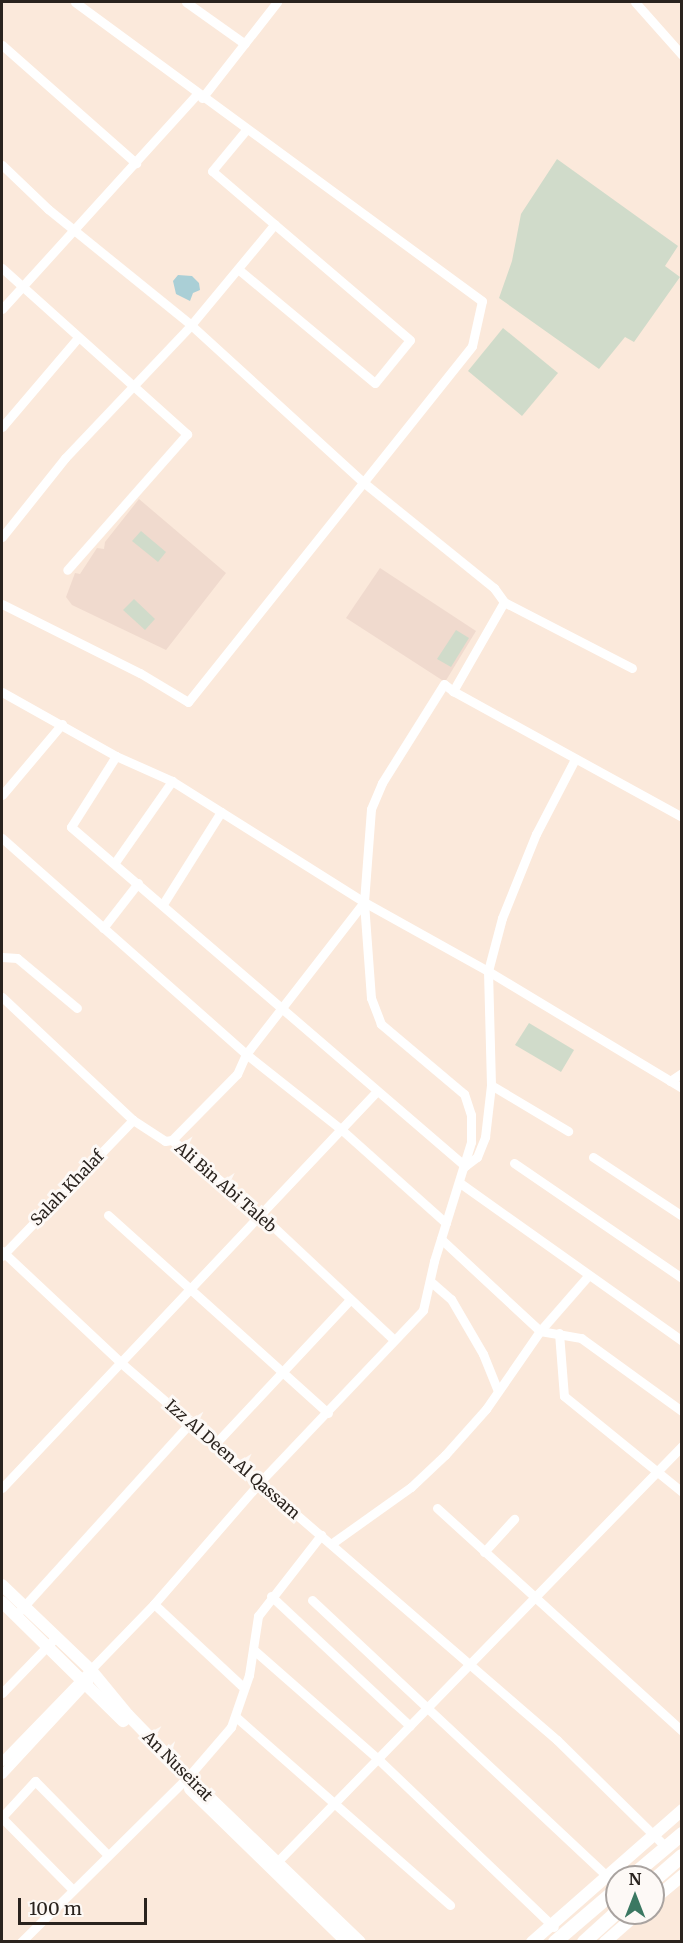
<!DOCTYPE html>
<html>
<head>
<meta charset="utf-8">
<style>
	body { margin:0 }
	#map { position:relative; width:683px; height:1943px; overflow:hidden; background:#fbe9db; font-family:Merriweather,serif }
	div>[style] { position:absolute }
	.education>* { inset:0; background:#f0dace }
	.green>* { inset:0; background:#d0dbca }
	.water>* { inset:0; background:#aacfd6 }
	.minor>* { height:9px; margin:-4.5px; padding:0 4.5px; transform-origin:4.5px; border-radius:4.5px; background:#fff }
	.major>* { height:12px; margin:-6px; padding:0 6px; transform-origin:6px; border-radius:6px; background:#fff }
	.highway>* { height:14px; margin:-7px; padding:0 7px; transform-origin:7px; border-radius:7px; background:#fff }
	span { translate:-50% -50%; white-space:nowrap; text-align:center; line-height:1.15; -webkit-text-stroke:6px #fdf9f6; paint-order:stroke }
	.street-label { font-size:16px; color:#2a231e }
	.frame { position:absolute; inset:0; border:3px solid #2a231e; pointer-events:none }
	.north { position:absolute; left:605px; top:1865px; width:60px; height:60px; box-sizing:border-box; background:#fdf9f6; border:2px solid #a9a3a0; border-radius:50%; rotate:0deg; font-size:16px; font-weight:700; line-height:24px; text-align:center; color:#2a231e }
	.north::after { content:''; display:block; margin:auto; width:21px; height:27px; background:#3b7862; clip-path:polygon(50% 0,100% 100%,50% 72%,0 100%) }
	.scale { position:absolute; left:18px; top:1898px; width:129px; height:27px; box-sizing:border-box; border:3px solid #2a231e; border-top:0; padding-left:8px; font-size:18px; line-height:21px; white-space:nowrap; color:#2a231e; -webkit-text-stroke:4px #fdf9f6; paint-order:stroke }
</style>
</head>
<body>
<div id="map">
	<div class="education">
		<div style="clip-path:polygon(139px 499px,226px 573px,166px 650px,72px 605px,66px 597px,75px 573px,80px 574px,97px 548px,104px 549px,105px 542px)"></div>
		<div style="clip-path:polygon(380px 568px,476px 631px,445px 682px,346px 618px)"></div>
	</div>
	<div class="green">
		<div style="clip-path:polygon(557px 159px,678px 246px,665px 266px,680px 277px,634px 342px,625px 337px,599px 369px,499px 298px,512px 261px,521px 214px)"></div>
		<div style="clip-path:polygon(503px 328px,558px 373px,522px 416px,468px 371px)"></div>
		<div style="clip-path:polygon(141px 531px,166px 552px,158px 562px,132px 541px)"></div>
		<div style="clip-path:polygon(134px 599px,155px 619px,145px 630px,123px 610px)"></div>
		<div style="clip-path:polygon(456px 630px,469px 638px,451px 667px,437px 659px)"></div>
		<div style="clip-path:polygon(529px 1023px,574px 1050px,561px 1072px,515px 1045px)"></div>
	</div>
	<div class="water">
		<div style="clip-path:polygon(178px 275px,192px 276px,199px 283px,200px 290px,193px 293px,190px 301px,176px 294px,173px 281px)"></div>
	</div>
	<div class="minor">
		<div style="left:186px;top:2px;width:72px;rotate:35.4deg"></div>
		<div style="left:635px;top:2px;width:71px;rotate:48.4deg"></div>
		<div style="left:2px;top:45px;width:179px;rotate:41.4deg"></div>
		<div style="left:202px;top:98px;width:122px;rotate:-52deg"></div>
		<div style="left:2px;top:165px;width:64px;rotate:43.7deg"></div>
		<div style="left:48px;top:209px;width:184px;rotate:39deg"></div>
		<div style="left:191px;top:325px;width:233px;rotate:42.4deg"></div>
		<div style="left:363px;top:482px;width:169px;rotate:39deg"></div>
		<div style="left:494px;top:588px;width:17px;rotate:54deg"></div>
		<div style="left:504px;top:602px;width:103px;rotate:119.8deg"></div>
		<div style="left:453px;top:691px;width:11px;rotate:-142deg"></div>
		<div style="left:444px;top:684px;width:117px;rotate:122.1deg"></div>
		<div style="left:382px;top:783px;width:28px;rotate:113deg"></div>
		<div style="left:371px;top:809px;width:93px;rotate:94.3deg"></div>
		<div style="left:364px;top:902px;width:192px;rotate:127.8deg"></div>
		<div style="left:246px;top:1054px;width:22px;rotate:114deg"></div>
		<div style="left:237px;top:1074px;width:93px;rotate:134.6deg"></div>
		<div style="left:2px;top:268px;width:249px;rotate:41.9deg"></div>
		<div style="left:187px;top:434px;width:181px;rotate:131.4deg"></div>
		<div style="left:238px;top:269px;width:178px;rotate:39.8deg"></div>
		<div style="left:375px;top:383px;width:55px;rotate:-50.9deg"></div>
		<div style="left:410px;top:340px;width:260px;rotate:-139.5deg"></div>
		<div style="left:212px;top:171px;width:53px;rotate:-50.3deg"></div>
		<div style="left:2px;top:309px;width:290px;rotate:-47.8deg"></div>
		<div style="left:2px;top:427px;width:116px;rotate:-49.6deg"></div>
		<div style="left:2px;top:537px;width:101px;rotate:-51.4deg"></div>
		<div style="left:65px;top:458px;width:183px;rotate:-46.5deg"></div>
		<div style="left:191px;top:325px;width:131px;rotate:-50.3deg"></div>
		<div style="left:504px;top:602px;width:144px;rotate:27.3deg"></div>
		<div style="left:2px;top:604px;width:154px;rotate:26.6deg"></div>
		<div style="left:140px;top:673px;width:56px;rotate:31.1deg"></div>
		<div style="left:188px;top:702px;width:455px;rotate:-51.4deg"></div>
		<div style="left:472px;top:346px;width:46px;rotate:-77.5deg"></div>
		<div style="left:482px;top:301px;width:505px;rotate:-143.7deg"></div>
		<div style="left:453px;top:691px;width:261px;rotate:28.8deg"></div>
		<div style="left:2px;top:692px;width:131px;rotate:29.3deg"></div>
		<div style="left:116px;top:756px;width:61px;rotate:24.1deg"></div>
		<div style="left:172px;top:781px;width:227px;rotate:32.2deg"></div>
		<div style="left:364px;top:902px;width:142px;rotate:29.1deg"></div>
		<div style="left:488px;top:971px;width:227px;rotate:31.1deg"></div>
		<div style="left:116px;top:756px;width:84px;rotate:122.4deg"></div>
		<div style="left:71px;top:827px;width:520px;rotate:40.71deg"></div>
		<div style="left:2px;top:795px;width:93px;rotate:-49.8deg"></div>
		<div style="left:2px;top:838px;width:326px;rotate:41.5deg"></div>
		<div style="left:246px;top:1054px;width:124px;rotate:38.4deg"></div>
		<div style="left:343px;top:1131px;width:138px;rotate:41.8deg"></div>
		<div style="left:116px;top:861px;width:98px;rotate:-55deg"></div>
		<div style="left:163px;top:904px;width:109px;rotate:-57.8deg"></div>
		<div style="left:103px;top:928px;width:57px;rotate:-52.1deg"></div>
		<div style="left:2px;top:957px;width:15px;rotate:4deg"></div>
		<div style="left:17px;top:958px;width:78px;rotate:39.8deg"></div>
		<div style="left:2px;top:997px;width:180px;rotate:43.2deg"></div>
		<div style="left:133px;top:1120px;width:38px;rotate:33deg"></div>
		<div style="left:165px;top:1141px;width:7px;rotate:-8deg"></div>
		<div style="left:172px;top:1140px;width:116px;rotate:40.1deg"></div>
		<div style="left:261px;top:1215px;width:181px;rotate:43.2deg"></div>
		<div style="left:670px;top:1081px;width:14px;rotate:-34deg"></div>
		<div style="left:491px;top:1085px;width:90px;rotate:30.9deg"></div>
		<div style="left:593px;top:1157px;width:107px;rotate:33.5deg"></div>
		<div style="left:514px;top:1163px;width:204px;rotate:34.4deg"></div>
		<div style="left:465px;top:1166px;width:15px;rotate:-37deg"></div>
		<div style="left:477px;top:1157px;width:22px;rotate:-68deg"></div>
		<div style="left:485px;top:1137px;width:52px;rotate:-83.4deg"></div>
		<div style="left:491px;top:1085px;width:114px;rotate:-91.5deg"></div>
		<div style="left:488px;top:971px;width:55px;rotate:-75.2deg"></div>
		<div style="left:502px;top:918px;width:91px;rotate:-68deg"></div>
		<div style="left:536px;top:834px;width:85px;rotate:-62.5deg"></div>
		<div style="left:460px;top:1183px;width:272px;rotate:35.4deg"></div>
		<div style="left:108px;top:1215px;width:296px;rotate:42deg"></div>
		<div style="left:441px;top:1239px;width:135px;rotate:42.9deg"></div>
		<div style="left:540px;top:1331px;width:42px;rotate:9.7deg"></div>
		<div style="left:581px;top:1338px;width:125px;rotate:35.9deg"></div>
		<div style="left:2px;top:1251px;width:162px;rotate:43.2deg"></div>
		<div style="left:120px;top:1362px;width:578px;rotate:40.86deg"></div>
		<div style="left:557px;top:1740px;width:153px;rotate:44.5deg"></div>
		<div style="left:2px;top:1256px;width:189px;rotate:-46.1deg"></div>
		<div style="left:430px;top:1281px;width:28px;rotate:41deg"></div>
		<div style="left:451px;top:1299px;width:64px;rotate:59.8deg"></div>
		<div style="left:483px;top:1354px;width:40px;rotate:68deg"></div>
		<div style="left:559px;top:1333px;width:63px;rotate:85.5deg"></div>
		<div style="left:564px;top:1396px;width:152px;rotate:39.1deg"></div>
		<div style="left:215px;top:1444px;width:196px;rotate:-46.9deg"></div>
		<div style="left:2px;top:1488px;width:546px;rotate:-46.63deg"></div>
		<div style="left:437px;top:1508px;width:331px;rotate:42.3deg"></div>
		<div style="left:331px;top:1544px;width:98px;rotate:-35.5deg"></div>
		<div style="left:411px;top:1487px;width:47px;rotate:-43.3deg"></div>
		<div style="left:445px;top:1455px;width:62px;rotate:-48.3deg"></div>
		<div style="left:486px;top:1409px;width:95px;rotate:-55.3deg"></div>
		<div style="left:540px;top:1331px;width:73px;rotate:-48.9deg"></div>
		<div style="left:484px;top:1552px;width:45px;rotate:-47.7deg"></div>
		<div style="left:271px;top:1596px;width:190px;rotate:43.1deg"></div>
		<div style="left:312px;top:1600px;width:417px;rotate:43.1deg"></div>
		<div style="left:154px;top:1604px;width:123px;rotate:43deg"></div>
		<div style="left:16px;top:1615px;width:259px;rotate:-47.8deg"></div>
		<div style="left:255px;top:1651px;width:164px;rotate:41.3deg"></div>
		<div style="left:378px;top:1759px;width:243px;rotate:43.7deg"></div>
		<div style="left:2px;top:1693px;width:78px;rotate:-46deg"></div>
		<div style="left:236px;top:1717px;width:285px;rotate:41.3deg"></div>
		<div style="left:2px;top:1761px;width:219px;rotate:-45.9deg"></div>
		<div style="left:154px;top:1604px;width:162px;rotate:-49deg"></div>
		<div style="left:260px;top:1482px;width:237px;rotate:-46.5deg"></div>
		<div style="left:423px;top:1310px;width:50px;rotate:-77.3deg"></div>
		<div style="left:434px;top:1261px;width:125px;rotate:-72.7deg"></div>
		<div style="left:471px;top:1142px;width:27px;rotate:-90deg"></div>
		<div style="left:471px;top:1115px;width:22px;rotate:-108deg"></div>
		<div style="left:464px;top:1094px;width:109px;rotate:-139.9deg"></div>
		<div style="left:381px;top:1024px;width:28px;rotate:-111deg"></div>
		<div style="left:371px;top:998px;width:96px;rotate:-94.2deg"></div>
		<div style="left:2px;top:1774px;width:127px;rotate:-47.2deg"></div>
		<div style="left:2px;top:1817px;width:49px;rotate:-47.5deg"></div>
		<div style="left:35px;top:1781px;width:104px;rotate:45.4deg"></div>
		<div style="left:2px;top:1818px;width:101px;rotate:45.4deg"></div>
		<div style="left:277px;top:1862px;width:581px;rotate:-45.77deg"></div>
		<div style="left:21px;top:1942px;width:235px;rotate:-44.7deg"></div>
		<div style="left:188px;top:1777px;width:66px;rotate:-49.3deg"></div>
		<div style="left:231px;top:1727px;width:55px;rotate:-70.9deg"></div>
		<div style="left:249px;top:1675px;width:60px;rotate:-81.3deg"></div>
		<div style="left:258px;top:1616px;width:103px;rotate:-52.1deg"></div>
	</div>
	<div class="major">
		<div style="left:2px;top:1585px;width:123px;rotate:43.7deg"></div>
		<div style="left:91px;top:1670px;width:58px;rotate:50.6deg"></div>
		<div style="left:128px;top:1715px;width:86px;rotate:45.9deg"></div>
		<div style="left:188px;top:1777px;width:238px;rotate:43.8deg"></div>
		<div style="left:2px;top:1602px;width:170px;rotate:44.5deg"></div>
		<div style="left:190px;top:1789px;width:219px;rotate:44.3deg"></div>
		<div style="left:653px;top:1900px;width:38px;rotate:-40deg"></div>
		<div style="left:532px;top:1942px;width:200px;rotate:-41.3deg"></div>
		<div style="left:605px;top:1942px;width:44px;rotate:-41.3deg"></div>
	</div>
	<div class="highway">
		<div style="left:631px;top:1877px;width:67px;rotate:-40.1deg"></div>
		<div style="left:653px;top:1881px;width:38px;rotate:-41deg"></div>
		<div style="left:555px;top:1942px;width:82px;rotate:-40.5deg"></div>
		<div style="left:584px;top:1942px;width:45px;rotate:-42.3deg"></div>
	</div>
	<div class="street-label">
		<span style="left:226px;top:1187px;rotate:41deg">Ali Bin Abi Taleb</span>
		<span style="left:67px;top:1188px;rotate:-46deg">Salah Khalaf</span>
		<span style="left:233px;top:1459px;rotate:41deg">Izz Al Deen Al Qassam</span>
		<span style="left:178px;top:1766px;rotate:45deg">An Nuseirat</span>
	</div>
	<div class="frame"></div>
	<div class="north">N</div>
	<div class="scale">100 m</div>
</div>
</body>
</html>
